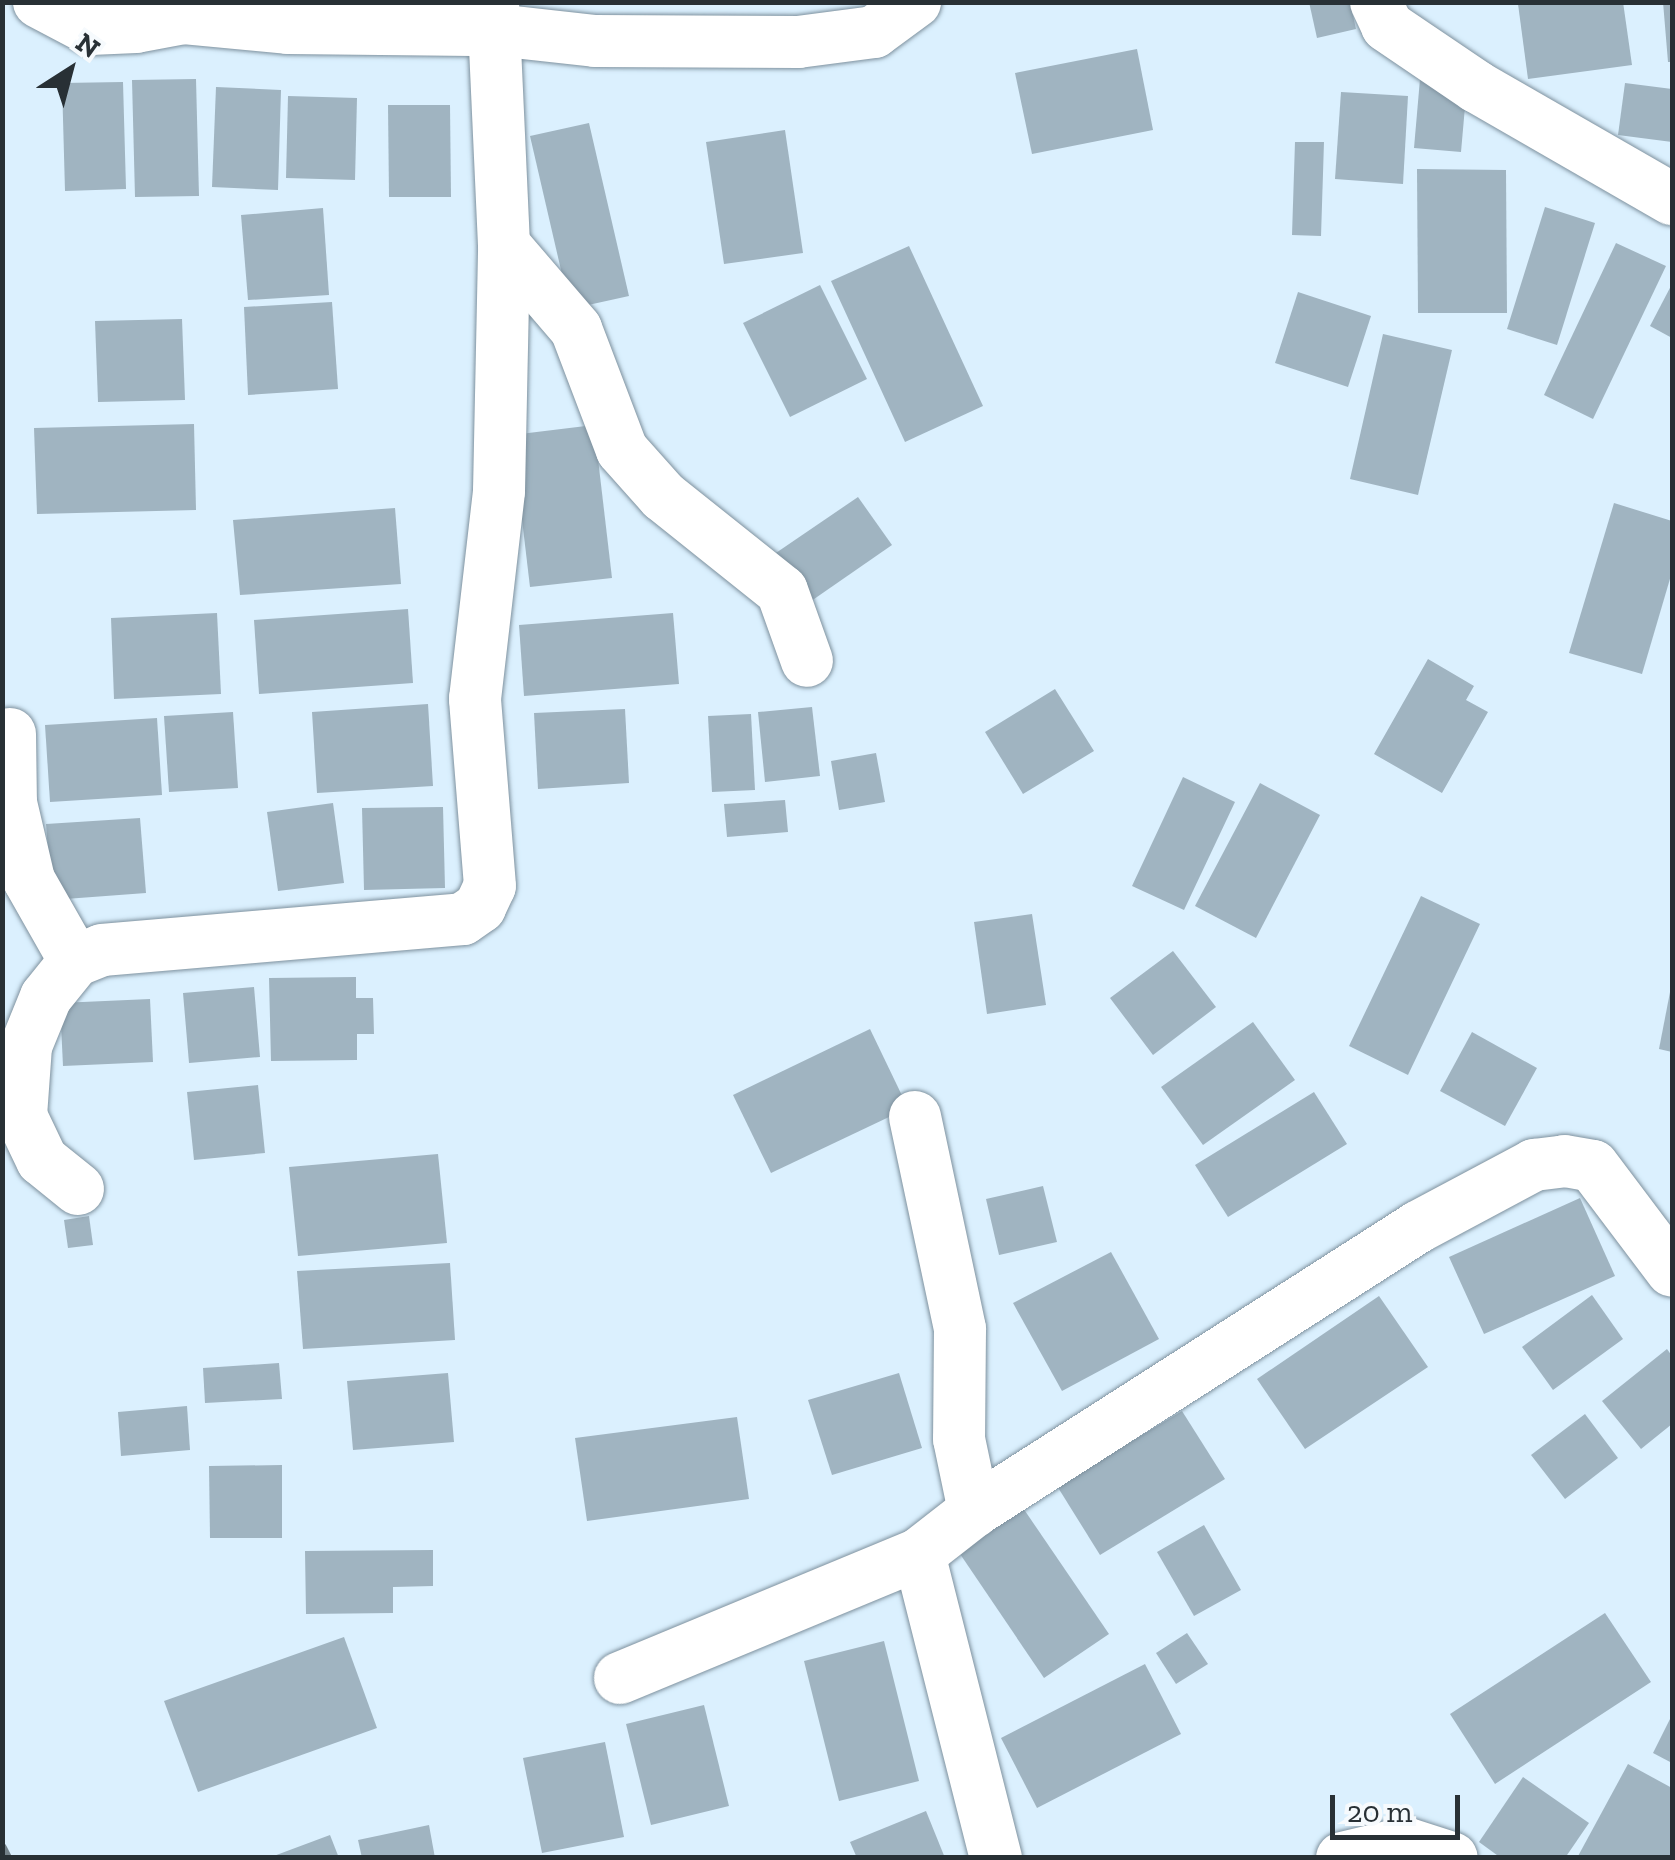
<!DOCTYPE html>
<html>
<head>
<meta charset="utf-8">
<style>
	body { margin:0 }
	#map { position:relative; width:1675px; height:1860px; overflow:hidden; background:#dbf0fe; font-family:"Zilla Slab",serif }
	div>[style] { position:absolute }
	.building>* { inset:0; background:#a0b4c1 }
	.roads { filter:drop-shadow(0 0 2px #7e919e) drop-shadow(0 0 2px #7e919e) }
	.street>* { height:52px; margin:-26px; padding:0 26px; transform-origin:26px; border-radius:26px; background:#fff }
	.rail>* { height:8px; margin-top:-4px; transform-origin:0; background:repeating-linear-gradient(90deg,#738189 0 18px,transparent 0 36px) }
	span { translate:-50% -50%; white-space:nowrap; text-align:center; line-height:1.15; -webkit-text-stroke:8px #f6fafd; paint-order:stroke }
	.frame { position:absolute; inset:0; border:5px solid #283035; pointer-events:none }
	.north { position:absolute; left:20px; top:20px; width:100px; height:100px; -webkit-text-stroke:8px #f6fafd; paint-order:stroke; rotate:36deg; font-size:28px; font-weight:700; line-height:40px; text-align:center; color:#283035 }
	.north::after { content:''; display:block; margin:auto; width:35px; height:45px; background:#283035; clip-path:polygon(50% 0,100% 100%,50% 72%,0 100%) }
	.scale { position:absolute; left:1330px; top:1795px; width:130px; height:45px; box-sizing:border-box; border:5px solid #283035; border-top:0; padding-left:12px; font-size:30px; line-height:35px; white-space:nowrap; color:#283035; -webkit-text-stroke:8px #f6fafd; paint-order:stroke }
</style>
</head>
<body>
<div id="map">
	<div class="building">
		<div style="clip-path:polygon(1309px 2px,1350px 2px,1356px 29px,1317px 38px)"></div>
		<div style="clip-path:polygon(1623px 2px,1632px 65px,1528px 79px,1518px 4px)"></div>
		<div style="clip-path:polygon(1663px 2px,1672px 2px,1672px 62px,1668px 62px)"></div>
		<div style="clip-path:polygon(1137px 49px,1153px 130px,1032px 154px,1015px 73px)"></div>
		<div style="clip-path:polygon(196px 79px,199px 196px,135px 197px,132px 80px)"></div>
		<div style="clip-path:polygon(1420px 79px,1467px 84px,1461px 152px,1414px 148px)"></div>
		<div style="clip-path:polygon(123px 82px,126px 189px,65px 191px,62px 83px)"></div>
		<div style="clip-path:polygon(1625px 83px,1672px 89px,1672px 142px,1618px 135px)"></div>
		<div style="clip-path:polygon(216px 87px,281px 90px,278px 190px,212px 187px)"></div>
		<div style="clip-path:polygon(1341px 92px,1408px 96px,1403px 184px,1335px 179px)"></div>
		<div style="clip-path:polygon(288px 96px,357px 98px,355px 180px,286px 178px)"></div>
		<div style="clip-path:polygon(388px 105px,450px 105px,451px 197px,389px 197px)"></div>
		<div style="clip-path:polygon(589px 123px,629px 296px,570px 309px,530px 136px)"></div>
		<div style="clip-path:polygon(785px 130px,803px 253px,724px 264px,706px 142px)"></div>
		<div style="clip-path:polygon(1295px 142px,1324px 142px,1321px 236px,1292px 235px)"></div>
		<div style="clip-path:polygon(1417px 169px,1506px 170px,1507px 313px,1418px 313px)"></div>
		<div style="clip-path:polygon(1545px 207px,1595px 223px,1557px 345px,1507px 329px)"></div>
		<div style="clip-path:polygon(323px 208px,329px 295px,248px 300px,241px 215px)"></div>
		<div style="clip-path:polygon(1616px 243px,1666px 266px,1593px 419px,1544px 395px)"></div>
		<div style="clip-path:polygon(909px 246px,983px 406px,905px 442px,831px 281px)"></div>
		<div style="clip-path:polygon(1672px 284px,1672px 338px,1650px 326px)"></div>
		<div style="clip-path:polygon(820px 285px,867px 379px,790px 417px,743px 323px)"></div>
		<div style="clip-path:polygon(1298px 292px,1371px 316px,1348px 387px,1275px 363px)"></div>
		<div style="clip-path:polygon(332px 302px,338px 389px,248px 395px,244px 307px)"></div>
		<div style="clip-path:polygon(182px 319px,185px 400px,98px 402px,95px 321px)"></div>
		<div style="clip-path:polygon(1383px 334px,1452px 350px,1418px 495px,1350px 479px)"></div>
		<div style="clip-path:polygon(194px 424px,196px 510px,37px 514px,34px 428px)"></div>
		<div style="clip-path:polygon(594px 425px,612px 578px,530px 587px,512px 435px)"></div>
		<div style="clip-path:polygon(858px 497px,892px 545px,804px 606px,770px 557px)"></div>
		<div style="clip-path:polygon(1614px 503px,1672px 521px,1672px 572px,1642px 674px,1569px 653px)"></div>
		<div style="clip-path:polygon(395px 508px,401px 584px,240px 595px,233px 520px)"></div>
		<div style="clip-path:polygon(408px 609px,413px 683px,259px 694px,254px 620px)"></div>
		<div style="clip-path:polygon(217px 613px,221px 694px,114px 699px,111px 618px)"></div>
		<div style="clip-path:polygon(673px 613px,679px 684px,524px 696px,519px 625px)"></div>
		<div style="clip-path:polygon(1428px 659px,1474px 686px,1466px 700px,1488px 712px,1442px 793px,1374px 754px)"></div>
		<div style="clip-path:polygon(1055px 689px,1094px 751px,1023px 794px,985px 732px)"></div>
		<div style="clip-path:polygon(428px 704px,433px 786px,317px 793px,312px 712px)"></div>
		<div style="clip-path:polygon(812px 707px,820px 776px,765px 782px,758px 712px)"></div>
		<div style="clip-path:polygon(625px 709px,629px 783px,538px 789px,534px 713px)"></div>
		<div style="clip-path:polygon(233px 712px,238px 788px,169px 792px,164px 716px)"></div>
		<div style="clip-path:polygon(751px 714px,755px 790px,712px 792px,708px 716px)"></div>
		<div style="clip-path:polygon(157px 718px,162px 795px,50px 802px,45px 725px)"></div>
		<div style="clip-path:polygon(876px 753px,885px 802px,839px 810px,831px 761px)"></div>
		<div style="clip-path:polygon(1183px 777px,1235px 802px,1184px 910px,1132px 886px)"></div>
		<div style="clip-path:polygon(1260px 783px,1320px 815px,1256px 938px,1195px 906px)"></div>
		<div style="clip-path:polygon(785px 800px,788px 832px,727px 837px,724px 804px)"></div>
		<div style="clip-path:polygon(333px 803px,344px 883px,278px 891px,267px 812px)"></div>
		<div style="clip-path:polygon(443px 807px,445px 888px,364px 890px,362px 808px)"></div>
		<div style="clip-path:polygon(140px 818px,146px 893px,52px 900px,46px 824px)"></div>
		<div style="clip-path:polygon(1421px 896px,1480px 924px,1408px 1075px,1349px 1046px)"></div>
		<div style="clip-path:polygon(1032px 914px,1046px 1005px,987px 1014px,974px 922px)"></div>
		<div style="clip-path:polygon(1173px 951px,1216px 1007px,1153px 1055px,1110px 998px)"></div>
		<div style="clip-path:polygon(356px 977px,356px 998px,373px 998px,374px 1034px,357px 1034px,357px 1060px,271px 1061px,269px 978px)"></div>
		<div style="clip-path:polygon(254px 987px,260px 1057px,189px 1063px,183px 993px)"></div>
		<div style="clip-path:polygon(1671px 987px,1672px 987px,1672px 1052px,1659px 1049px)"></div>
		<div style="clip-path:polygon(150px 999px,153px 1062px,63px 1066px,60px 1003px)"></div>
		<div style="clip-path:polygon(1253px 1022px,1295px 1080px,1203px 1145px,1161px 1087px)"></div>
		<div style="clip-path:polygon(870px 1029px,908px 1108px,771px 1173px,733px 1095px)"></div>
		<div style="clip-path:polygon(1472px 1032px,1537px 1068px,1505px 1126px,1440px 1091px)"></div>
		<div style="clip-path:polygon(258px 1085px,265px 1153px,194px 1160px,187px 1092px)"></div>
		<div style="clip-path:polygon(1314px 1092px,1347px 1144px,1228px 1217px,1195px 1165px)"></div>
		<div style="clip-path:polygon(438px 1154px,447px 1243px,298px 1256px,289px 1167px)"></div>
		<div style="clip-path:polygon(1043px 1186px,1057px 1242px,999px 1255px,986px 1199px)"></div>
		<div style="clip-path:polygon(1580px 1198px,1615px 1276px,1484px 1334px,1449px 1257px)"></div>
		<div style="clip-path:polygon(89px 1216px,93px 1245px,68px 1248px,64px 1220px)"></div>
		<div style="clip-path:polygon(1111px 1252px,1159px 1339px,1062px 1391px,1013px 1303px)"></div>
		<div style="clip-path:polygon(450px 1263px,455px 1340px,303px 1349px,297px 1271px)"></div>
		<div style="clip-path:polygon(1592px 1295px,1623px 1339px,1553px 1390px,1522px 1347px)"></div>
		<div style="clip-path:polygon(1379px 1296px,1428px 1367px,1305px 1449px,1257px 1379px)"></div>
		<div style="clip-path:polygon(1667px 1349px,1672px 1356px,1672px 1424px,1641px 1449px,1602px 1401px)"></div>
		<div style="clip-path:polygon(279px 1363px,282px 1399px,205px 1403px,203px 1368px)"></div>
		<div style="clip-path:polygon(448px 1373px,454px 1442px,353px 1450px,347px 1381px)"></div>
		<div style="clip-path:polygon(899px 1373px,922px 1448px,832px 1475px,808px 1400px)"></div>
		<div style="clip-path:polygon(187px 1406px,190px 1450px,121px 1456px,118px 1412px)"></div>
		<div style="clip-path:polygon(1182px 1411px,1225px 1479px,1100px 1555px,1057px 1486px)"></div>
		<div style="clip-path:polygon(1585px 1414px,1618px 1458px,1565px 1499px,1531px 1455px)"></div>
		<div style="clip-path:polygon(737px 1417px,749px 1499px,587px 1521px,575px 1438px)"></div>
		<div style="clip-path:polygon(282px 1465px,282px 1538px,210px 1538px,209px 1466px)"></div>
		<div style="clip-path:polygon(1021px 1505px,1109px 1634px,1044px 1678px,956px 1548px)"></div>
		<div style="clip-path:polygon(1204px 1525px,1241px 1590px,1194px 1616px,1157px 1552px)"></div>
		<div style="clip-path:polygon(433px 1550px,433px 1586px,393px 1587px,393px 1613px,306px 1614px,305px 1551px)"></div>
		<div style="clip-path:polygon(1605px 1613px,1651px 1682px,1495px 1784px,1450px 1714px)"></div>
		<div style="clip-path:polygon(1187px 1633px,1208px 1664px,1176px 1684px,1156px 1653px)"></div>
		<div style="clip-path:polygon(344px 1637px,377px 1728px,198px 1792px,164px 1701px)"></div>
		<div style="clip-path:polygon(884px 1641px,919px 1781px,839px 1801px,804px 1661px)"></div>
		<div style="clip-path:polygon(1145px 1664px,1181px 1734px,1037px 1808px,1001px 1738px)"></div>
		<div style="clip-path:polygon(704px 1705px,729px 1806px,651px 1825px,626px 1724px)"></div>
		<div style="clip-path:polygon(1672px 1715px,1672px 1763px,1653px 1753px)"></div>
		<div style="clip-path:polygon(605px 1742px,624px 1837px,542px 1853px,523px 1758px)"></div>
		<div style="clip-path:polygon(1628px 1764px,1672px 1788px,1672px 1858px,1577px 1858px)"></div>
		<div style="clip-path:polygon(1523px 1777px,1589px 1823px,1565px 1858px,1501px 1858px,1479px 1842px)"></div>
		<div style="clip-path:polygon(926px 1811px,945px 1858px,857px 1858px,850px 1842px)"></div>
		<div style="clip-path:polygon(429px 1825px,435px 1858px,362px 1858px,358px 1840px)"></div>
		<div style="clip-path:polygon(330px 1835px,339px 1858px,271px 1858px,271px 1857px)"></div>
	</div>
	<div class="roads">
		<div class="street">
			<div style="left:39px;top:2px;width:58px;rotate:27.9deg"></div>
			<div style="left:90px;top:29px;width:46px;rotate:-2.5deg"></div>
			<div style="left:136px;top:27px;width:49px;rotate:-10.6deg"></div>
			<div style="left:184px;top:18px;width:104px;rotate:5.5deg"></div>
			<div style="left:288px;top:28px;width:208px;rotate:0.6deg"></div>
			<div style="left:496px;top:30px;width:100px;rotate:6.3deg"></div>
			<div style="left:595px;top:41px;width:203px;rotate:0.3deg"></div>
			<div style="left:798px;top:42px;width:77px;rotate:-7.5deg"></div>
			<div style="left:874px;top:32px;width:51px;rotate:-36.2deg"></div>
			<div style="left:1376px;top:2px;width:26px;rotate:65deg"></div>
			<div style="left:1387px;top:26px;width:109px;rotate:34.1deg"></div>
			<div style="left:1477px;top:87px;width:225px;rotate:29.9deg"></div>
			<div style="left:504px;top:245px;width:111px;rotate:49.4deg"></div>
			<div style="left:576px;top:329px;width:129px;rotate:69.2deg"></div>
			<div style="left:622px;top:450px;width:62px;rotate:48.3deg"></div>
			<div style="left:663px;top:496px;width:152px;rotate:38.6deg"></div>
			<div style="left:782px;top:591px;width:74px;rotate:70.3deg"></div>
			<div style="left:10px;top:734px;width:69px;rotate:89.2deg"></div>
			<div style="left:11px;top:803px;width:79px;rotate:76.8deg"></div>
			<div style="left:29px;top:880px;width:93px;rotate:60.4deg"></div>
			<div style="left:915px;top:1117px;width:217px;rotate:78deg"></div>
			<div style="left:960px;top:1329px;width:110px;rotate:90.5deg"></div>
			<div style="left:959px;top:1439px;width:74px;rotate:78.2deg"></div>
			<div style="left:78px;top:1189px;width:46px;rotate:-141.1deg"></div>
			<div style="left:42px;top:1160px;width:49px;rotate:-115.5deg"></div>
			<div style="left:21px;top:1116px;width:70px;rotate:-85.9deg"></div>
			<div style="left:26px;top:1046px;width:53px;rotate:-67.8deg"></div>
			<div style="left:46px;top:997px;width:46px;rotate:-51.1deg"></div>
			<div style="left:75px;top:961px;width:29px;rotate:-22deg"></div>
			<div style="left:102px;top:950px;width:362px;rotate:-4.9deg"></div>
			<div style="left:463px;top:919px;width:21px;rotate:-35deg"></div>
			<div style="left:480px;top:907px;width:23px;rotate:-65deg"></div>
			<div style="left:490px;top:886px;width:188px;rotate:-94.6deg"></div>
			<div style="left:475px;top:699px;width:209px;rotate:-83.4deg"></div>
			<div style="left:499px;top:491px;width:246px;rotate:-88.8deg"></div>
			<div style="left:504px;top:245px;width:243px;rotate:-92.6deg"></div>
			<div style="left:919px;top:1554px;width:314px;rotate:75.8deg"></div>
			<div style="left:620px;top:1678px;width:324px;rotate:-22.5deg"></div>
			<div style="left:919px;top:1554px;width:70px;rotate:-38deg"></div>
			<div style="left:974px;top:1511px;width:527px;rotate:-32.6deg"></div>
			<div style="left:1418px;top:1227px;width:132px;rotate:-28.1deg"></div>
			<div style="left:1534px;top:1165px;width:31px;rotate:-7deg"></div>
			<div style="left:1565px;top:1161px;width:28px;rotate:10deg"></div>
			<div style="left:1593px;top:1166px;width:131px;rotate:53deg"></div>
			<div style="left:1342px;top:1858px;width:65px;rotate:-13.4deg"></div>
			<div style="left:1405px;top:1843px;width:49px;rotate:17.7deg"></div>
		</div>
	</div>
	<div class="rail">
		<div style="left:2px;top:1846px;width:13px;rotate:63deg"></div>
	</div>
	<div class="frame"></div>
	<div class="north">N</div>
	<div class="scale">20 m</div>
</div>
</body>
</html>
